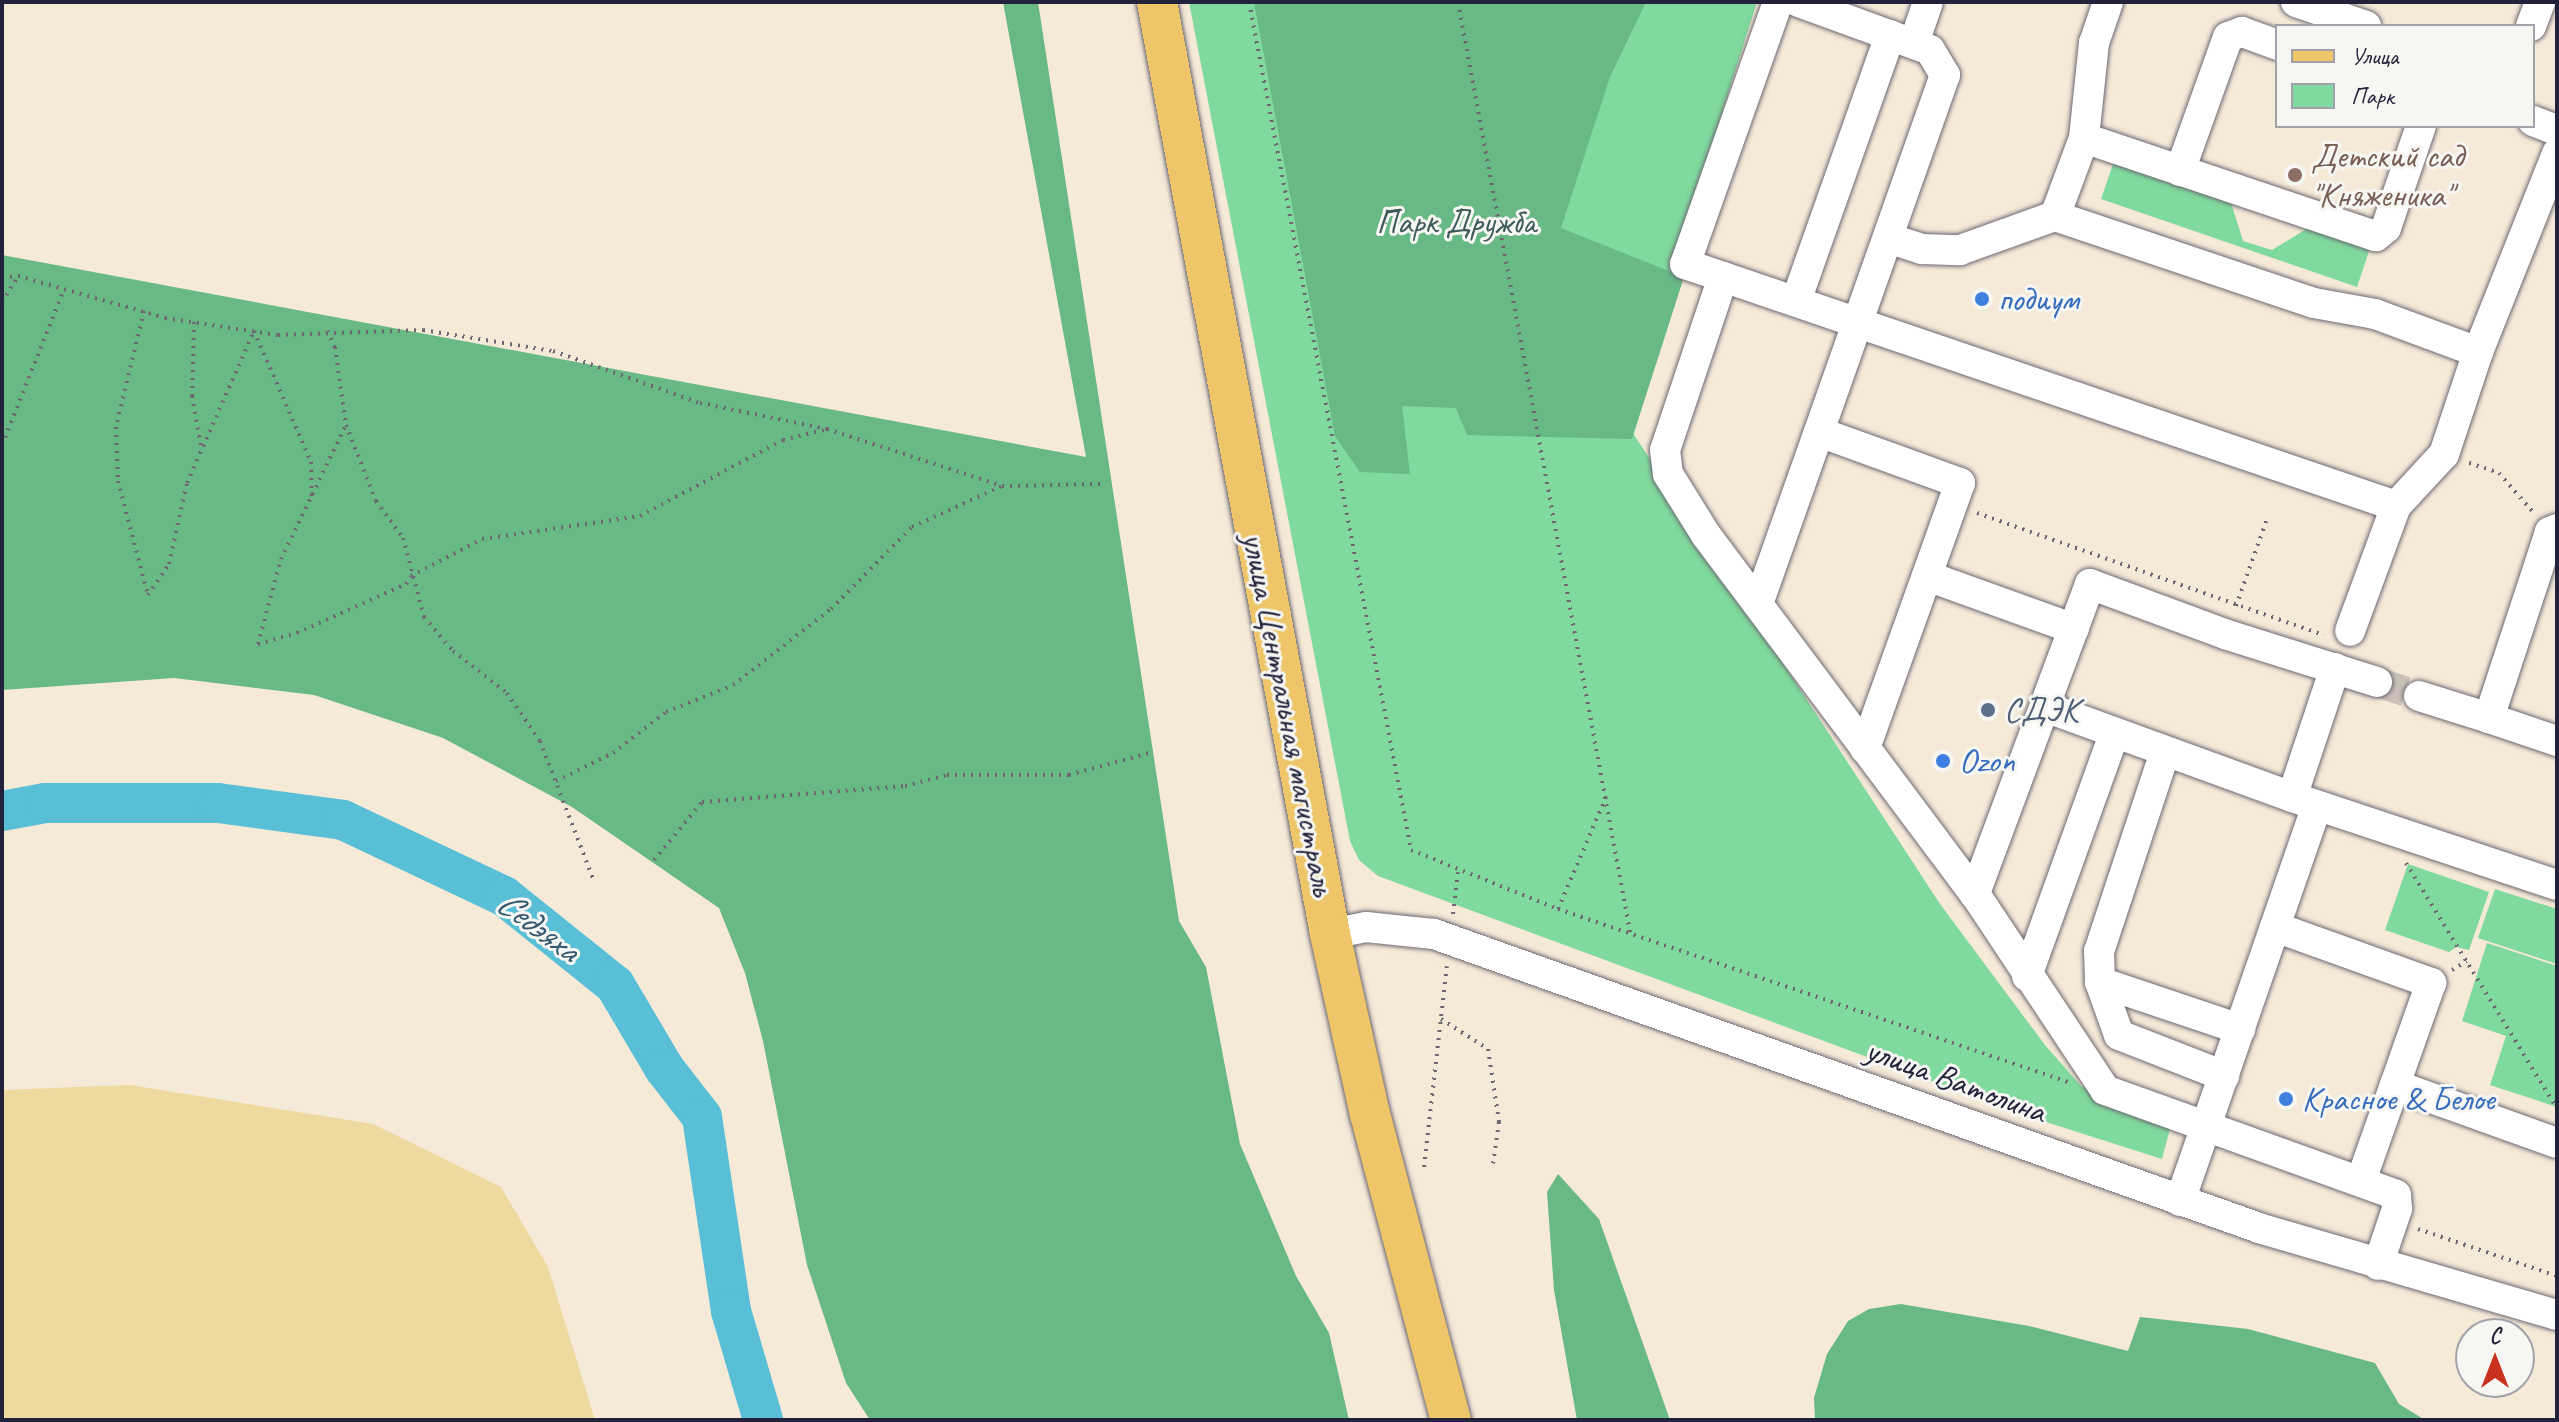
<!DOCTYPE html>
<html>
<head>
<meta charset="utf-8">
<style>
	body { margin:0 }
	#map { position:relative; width:2559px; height:1422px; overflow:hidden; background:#f5e9d8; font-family:Caveat,sans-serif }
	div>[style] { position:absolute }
	.green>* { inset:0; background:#80d99e }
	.forest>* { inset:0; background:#68b985 }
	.sand>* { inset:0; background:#eeda9e }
	.river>* { height:40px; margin:-20px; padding:0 20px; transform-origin:20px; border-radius:20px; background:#58bfd6 }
	.minor-tunnel>* { height:30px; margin-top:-15px; transform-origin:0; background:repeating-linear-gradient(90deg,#cbc1b9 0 30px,transparent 0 45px) }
	.path>* { height:4px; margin-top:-2px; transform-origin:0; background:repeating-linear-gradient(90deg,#6c6872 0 2px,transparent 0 8px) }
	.roads { filter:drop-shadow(0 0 2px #6c6872) drop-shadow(0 0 2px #6c6872) }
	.minor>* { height:30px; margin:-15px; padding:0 15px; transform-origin:15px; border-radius:15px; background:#fff }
	.major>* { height:40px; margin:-20px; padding:0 20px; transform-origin:20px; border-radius:20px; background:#eec569 }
	.dots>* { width:22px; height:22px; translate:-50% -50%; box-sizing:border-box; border:4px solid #f6f6f2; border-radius:50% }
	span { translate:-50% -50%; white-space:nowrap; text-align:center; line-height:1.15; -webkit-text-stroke:6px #f6f6f2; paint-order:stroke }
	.education-label { font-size:34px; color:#785e54 }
	.left { translate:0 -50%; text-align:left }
	.park-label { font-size:34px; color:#3e5959 }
	.shop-label { font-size:34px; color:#366cbe }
	.service-label { font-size:34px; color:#4e5e75 }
	.street-label { font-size:34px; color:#22223b }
	.water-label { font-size:36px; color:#355971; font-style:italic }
	.frame { position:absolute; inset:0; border:4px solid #22223b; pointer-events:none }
	.legend { position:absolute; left:2275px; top:24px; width:260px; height:104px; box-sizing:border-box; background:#f6f6f2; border:2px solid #a1a1a9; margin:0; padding:10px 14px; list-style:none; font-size:24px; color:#22223b }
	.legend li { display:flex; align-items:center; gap:16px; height:40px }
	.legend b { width:40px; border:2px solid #a1a1a9 }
	.north { position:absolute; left:2455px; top:1318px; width:80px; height:80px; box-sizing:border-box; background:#f6f6f2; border:2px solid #a1a1a9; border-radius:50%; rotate:0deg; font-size:22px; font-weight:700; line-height:32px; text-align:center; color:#22223b }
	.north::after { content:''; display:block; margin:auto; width:28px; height:36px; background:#c8321e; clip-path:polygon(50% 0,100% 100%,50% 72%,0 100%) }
</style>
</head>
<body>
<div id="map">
	<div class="green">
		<div style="clip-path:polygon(1189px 2px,1757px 2px,1672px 271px,1631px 430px,1940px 904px,2045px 1045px,2081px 1086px,2172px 1121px,2162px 1159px,2024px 1115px,1378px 876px,1359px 860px,1350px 841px)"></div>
		<div style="clip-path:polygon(2115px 158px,2229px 196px,2243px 241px,2272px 250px,2313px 225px,2371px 245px,2357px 287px,2101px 199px)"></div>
		<div style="clip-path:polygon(2408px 864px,2489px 892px,2469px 950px,2456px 947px,2449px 952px,2385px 930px)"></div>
		<div style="clip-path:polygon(2495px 889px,2557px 909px,2557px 964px,2478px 938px)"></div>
		<div style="clip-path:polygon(2487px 943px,2557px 966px,2557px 1107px,2490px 1085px,2506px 1036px,2462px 1021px)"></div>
	</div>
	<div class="forest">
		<div style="clip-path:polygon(1003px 2px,1038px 2px,1179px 921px,1206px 967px,1240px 1144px,1296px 1276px,1329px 1333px,1349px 1420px,870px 1420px,846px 1383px,807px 1265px,763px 1041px,745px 973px,719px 908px,572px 807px,443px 738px,314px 695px,174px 678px,2px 690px,2px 255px,1086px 457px)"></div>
		<div style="clip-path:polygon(1254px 2px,1646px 2px,1610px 77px,1561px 228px,1684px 277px,1632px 439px,1467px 435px,1456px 408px,1402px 406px,1410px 474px,1360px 472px,1335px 436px)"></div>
		<div style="clip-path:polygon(1558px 1174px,1599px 1219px,1670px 1420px,1577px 1420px,1554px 1290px,1547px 1192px)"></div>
		<div style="clip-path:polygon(1901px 1304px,2029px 1326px,2128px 1351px,2140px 1317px,2248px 1329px,2375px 1363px,2399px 1404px,2425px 1420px,1815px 1420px,1814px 1398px,1827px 1354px,1848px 1321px,1869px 1309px)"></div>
	</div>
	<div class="sand">
		<div style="clip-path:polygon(130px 1085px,373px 1124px,501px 1187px,548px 1267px,595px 1420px,2px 1420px,2px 1090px)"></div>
	</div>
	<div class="river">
		<div style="left:2px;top:811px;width:44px;rotate:-10.5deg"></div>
		<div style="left:45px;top:803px;width:173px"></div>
		<div style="left:218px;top:803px;width:126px;rotate:7.7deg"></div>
		<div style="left:343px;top:820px;width:178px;rotate:25.3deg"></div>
		<div style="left:504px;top:896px;width:142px;rotate:38.7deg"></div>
		<div style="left:615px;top:985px;width:96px;rotate:59.4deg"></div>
		<div style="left:664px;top:1068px;width:62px;rotate:52.2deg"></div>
		<div style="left:702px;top:1117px;width:196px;rotate:81.5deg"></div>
		<div style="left:731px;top:1311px;width:114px;rotate:73.6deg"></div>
	</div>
	<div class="minor-tunnel">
		<div style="left:2377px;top:682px;width:44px;rotate:18.4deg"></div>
	</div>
	<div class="path">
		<div style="left:1249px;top:2px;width:863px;rotate:79.18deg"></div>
		<div style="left:1411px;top:850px;width:158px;rotate:21.9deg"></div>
		<div style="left:1558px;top:909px;width:539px;rotate:18.74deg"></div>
		<div style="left:1458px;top:2px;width:946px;rotate:79.52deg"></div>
		<div style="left:2px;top:278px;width:16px;rotate:-7deg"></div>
		<div style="left:18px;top:276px;width:153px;rotate:15.9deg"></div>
		<div style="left:165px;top:318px;width:114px;rotate:8.6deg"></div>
		<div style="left:278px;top:335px;width:145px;rotate:-2deg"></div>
		<div style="left:423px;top:330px;width:132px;rotate:9.2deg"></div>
		<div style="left:553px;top:351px;width:156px;rotate:19.5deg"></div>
		<div style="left:700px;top:403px;width:130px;rotate:11.6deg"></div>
		<div style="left:827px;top:429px;width:184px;rotate:18deg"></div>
		<div style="left:2px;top:302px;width:31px;rotate:-58deg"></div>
		<div style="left:144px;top:311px;width:119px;rotate:103.6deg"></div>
		<div style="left:116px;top:427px;width:54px;rotate:87.9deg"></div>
		<div style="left:118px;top:481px;width:118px;rotate:75.3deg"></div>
		<div style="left:194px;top:322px;width:74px;rotate:91.5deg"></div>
		<div style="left:192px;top:396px;width:52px;rotate:80deg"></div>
		<div style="left:327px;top:331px;width:18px;rotate:63deg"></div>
		<div style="left:335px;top:347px;width:79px;rotate:82deg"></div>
		<div style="left:346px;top:425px;width:82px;rotate:68.5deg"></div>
		<div style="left:376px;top:501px;width:46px;rotate:53.9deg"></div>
		<div style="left:403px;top:538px;width:82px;rotate:75.1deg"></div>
		<div style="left:424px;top:617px;width:45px;rotate:49.5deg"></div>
		<div style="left:453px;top:651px;width:68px;rotate:37.9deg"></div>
		<div style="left:507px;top:693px;width:58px;rotate:55.5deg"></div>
		<div style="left:540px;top:741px;width:150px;rotate:68.9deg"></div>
		<div style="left:2px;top:445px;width:168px;rotate:-68.3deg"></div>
		<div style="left:2469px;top:463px;width:32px;rotate:18deg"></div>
		<div style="left:2499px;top:473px;width:52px;rotate:48.9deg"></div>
		<div style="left:1977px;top:513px;width:368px;rotate:19.4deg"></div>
		<div style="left:148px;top:595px;width:37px;rotate:-56deg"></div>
		<div style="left:169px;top:564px;width:83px;rotate:-77.5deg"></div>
		<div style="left:187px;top:483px;width:166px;rotate:-66.2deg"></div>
		<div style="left:254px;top:331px;width:143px;rotate:66.5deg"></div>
		<div style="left:311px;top:462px;width:39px;rotate:89deg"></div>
		<div style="left:2236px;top:606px;width:92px;rotate:-70.4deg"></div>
		<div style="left:258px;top:644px;width:41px;rotate:-15.8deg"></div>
		<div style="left:297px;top:633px;width:120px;rotate:-24.2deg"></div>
		<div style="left:406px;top:584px;width:9px;rotate:-58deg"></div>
		<div style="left:411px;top:576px;width:80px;rotate:-27.5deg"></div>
		<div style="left:482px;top:539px;width:160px;rotate:-8.3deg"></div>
		<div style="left:640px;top:516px;width:162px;rotate:-28deg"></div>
		<div style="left:783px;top:440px;width:42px;rotate:-13.7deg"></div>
		<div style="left:258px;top:644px;width:88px;rotate:-74.9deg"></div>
		<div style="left:281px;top:559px;width:149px;rotate:-64.1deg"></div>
		<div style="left:556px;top:781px;width:64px;rotate:-26.2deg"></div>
		<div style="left:613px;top:753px;width:67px;rotate:-37.7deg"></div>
		<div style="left:666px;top:712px;width:72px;rotate:-21.9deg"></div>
		<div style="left:733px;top:685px;width:124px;rotate:-37.8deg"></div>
		<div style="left:831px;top:609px;width:115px;rotate:-45.4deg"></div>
		<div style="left:912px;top:527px;width:99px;rotate:-24.5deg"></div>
		<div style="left:1002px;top:486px;width:103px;rotate:-1.1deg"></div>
		<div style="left:654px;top:860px;width:75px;rotate:-50.4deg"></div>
		<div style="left:702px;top:802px;width:204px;rotate:-4.5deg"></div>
		<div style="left:905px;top:786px;width:43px;rotate:-14.7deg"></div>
		<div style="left:947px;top:775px;width:122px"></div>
		<div style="left:1069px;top:775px;width:83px;rotate:-15.4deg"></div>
		<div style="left:2406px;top:863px;width:288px;rotate:58.4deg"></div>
		<div style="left:1558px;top:909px;width:122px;rotate:-66.8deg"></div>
		<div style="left:1453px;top:914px;width:42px;rotate:-83.2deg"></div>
		<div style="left:2452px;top:970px;width:17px;rotate:-31deg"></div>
		<div style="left:1441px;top:1019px;width:56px;rotate:32.6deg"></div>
		<div style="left:1488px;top:1049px;width:74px;rotate:81.4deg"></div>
		<div style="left:1499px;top:1122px;width:42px;rotate:98.1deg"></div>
		<div style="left:1424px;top:1167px;width:202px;rotate:-83.5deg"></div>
		<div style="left:2418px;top:1229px;width:147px;rotate:18.7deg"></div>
	</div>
	<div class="roads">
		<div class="minor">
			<div style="left:1778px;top:2px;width:278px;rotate:109.5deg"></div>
			<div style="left:1685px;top:264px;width:751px;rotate:18.8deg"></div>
			<div style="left:2396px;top:506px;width:133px;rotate:110.2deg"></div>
			<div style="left:2296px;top:2px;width:74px;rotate:18.9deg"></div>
			<div style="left:2531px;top:26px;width:26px;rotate:-69deg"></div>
			<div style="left:1914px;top:43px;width:43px;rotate:-71.1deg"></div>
			<div style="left:2533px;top:121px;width:26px;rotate:21deg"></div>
			<div style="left:2084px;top:138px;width:308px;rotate:18.6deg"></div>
			<div style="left:2376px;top:236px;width:13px;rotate:-39deg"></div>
			<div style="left:2386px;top:228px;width:108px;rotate:-71.1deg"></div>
			<div style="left:2180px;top:171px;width:142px;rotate:-70.3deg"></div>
			<div style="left:2228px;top:37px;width:15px;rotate:-20deg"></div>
			<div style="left:2242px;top:32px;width:37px;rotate:20deg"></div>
			<div style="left:2055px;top:216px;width:273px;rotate:18.6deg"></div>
			<div style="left:2314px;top:303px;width:62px;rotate:10.2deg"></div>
			<div style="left:2375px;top:314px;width:110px;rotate:20.3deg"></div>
			<div style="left:2478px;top:352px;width:108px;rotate:108.4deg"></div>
			<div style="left:2444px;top:454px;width:71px;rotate:132.7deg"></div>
			<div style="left:1888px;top:238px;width:36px;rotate:18deg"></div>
			<div style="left:1922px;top:249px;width:38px;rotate:2deg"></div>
			<div style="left:1960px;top:250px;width:101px;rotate:-19.7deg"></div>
			<div style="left:2055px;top:216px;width:83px;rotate:-69.6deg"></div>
			<div style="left:2084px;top:138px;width:96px;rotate:-84deg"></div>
			<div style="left:2094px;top:43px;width:43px;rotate:-71.1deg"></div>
			<div style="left:1723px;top:277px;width:182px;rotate:108.5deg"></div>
			<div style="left:1665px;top:450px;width:24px;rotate:83deg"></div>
			<div style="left:1668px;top:474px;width:72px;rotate:58.1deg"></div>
			<div style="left:1706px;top:535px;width:449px;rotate:53.2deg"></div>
			<div style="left:1796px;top:301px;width:282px;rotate:-70.5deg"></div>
			<div style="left:2478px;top:352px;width:214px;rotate:-68.3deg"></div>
			<div style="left:1819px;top:432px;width:150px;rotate:19.9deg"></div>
			<div style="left:1960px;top:483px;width:282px;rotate:109.7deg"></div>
			<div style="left:2557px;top:529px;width:8px;rotate:157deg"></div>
			<div style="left:2550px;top:532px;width:196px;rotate:108.2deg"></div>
			<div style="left:2489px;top:718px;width:72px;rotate:18.7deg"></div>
			<div style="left:1927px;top:576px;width:156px;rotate:19.8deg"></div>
			<div style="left:1758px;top:604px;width:561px;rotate:-70.53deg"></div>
			<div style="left:1945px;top:75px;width:29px;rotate:-121deg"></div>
			<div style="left:1930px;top:50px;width:140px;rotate:-159.9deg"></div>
			<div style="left:2335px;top:668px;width:136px;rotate:108.4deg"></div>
			<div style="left:2292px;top:797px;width:279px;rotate:18.4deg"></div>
			<div style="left:2377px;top:682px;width:159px;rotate:-162.5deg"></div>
			<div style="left:2225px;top:634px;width:144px;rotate:-159.7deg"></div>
			<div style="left:2090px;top:584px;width:331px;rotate:110.4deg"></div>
			<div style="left:1975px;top:894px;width:235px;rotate:56.4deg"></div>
			<div style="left:2105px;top:1090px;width:309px;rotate:19.8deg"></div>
			<div style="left:2396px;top:1195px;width:14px;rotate:86deg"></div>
			<div style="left:2397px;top:1209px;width:59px;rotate:108.7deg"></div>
			<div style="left:2419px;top:696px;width:73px;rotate:17.4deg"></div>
			<div style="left:2045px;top:707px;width:263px;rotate:20deg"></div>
			<div style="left:2160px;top:767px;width:194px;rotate:108.3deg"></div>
			<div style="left:2099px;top:951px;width:31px;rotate:88deg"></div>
			<div style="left:2100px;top:982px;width:148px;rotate:18.6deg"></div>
			<div style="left:2275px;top:927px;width:166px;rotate:19.7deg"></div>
			<div style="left:2431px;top:983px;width:210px;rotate:109.5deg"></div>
			<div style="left:1330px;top:934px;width:37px;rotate:-11deg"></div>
			<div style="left:1366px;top:927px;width:68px;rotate:5.9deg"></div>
			<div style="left:1434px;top:934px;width:876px;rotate:19.61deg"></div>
			<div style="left:2259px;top:1228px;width:310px;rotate:16.3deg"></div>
			<div style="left:2027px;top:976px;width:257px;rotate:-70.2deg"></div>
			<div style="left:2100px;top:982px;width:56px;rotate:70.3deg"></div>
			<div style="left:2119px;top:1035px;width:113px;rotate:21.3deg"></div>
			<div style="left:2395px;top:1085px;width:172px;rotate:19.7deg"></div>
			<div style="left:2180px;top:1201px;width:418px;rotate:-70.9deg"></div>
		</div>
		<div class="major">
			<div style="left:1157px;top:2px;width:948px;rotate:79.48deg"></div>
			<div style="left:1330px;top:934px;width:184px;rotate:77.5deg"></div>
			<div style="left:1370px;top:1114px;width:317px;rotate:75.2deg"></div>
		</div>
	</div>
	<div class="dots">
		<div style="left:2295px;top:175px;background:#8d6e63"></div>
		<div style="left:1982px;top:299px;background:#3f7fe0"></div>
		<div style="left:1988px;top:710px;background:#5c6f8a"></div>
		<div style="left:1943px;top:761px;background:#3f7fe0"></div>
		<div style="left:2286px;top:1099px;background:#3f7fe0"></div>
	</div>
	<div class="education-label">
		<span class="left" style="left:2311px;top:175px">Детский сад<br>"Княженика"</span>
	</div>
	<div class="park-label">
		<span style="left:1456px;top:222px">Парк Дружба</span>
	</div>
	<div class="shop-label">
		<span class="left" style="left:1998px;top:299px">подиум</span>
		<span class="left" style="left:1959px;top:761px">Ozon</span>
		<span class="left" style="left:2302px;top:1099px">Красное &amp; Белое</span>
	</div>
	<div class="service-label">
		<span class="left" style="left:2004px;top:710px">СДЭК</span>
	</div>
	<div class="street-label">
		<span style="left:1289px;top:714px;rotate:79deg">улица Центральная магистраль</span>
		<span style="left:1956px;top:1080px;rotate:20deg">улица Ватолина</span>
	</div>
	<div class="water-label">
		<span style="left:538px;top:926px;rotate:37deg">Седэяха</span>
	</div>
	<div class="frame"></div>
	<ul class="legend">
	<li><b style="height:10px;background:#eec569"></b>Улица</li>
	<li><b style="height:22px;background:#80d99e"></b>Парк</li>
	</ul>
	<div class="north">С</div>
</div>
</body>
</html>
